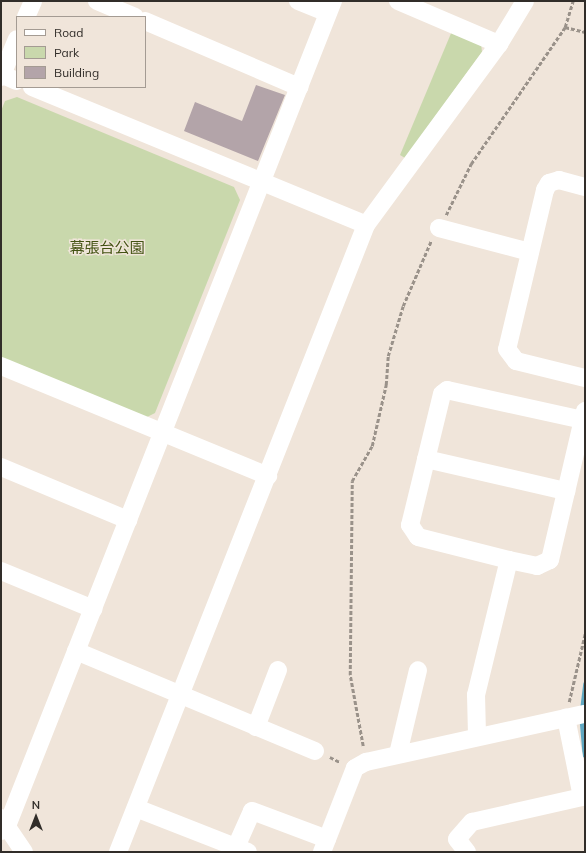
<!DOCTYPE html>
<html>
<head>
<meta charset="utf-8">
<style>
	body { margin:0 }
	#map { position:relative; width:586px; height:853px; overflow:hidden; background:#f0e5da; font-family:Mulish,"Noto Sans JP",sans-serif }
	div>[style] { position:absolute }
	.green>* { inset:0; background:#c9d8ac }
	.stream>* { height:4.5px; margin:-2.25px; padding:0 2.25px; transform-origin:2.25px; border-radius:2.25px; background:#60a8c1 }
	.building>* { inset:0; background:#b3a4a9 }
	.path>* { height:2.5px; margin-top:-1.25px; transform-origin:0; background:repeating-linear-gradient(90deg,#9a928a 0 4px,transparent 0 6px) }
	.minor>* { height:18px; margin:-9px; padding:0 9px; transform-origin:9px; border-radius:9px; background:#fff }
	span { translate:-50% -50%; white-space:nowrap; text-align:center; line-height:1.15; -webkit-text-stroke:3px #f0e5da; paint-order:stroke }
	.park-label { font-size:15px; color:#435313 }
	.frame { position:absolute; inset:0; border:2px solid #312d29; pointer-events:none }
	.legend { position:absolute; left:16px; top:16px; width:130px; height:72px; box-sizing:border-box; background:#f0e5da; border:1px solid #a49b93; margin:0; padding:5px 7px; list-style:none; font-size:12px; color:#312d29 }
	.legend li { display:flex; align-items:center; gap:8px; height:20px }
	.legend b { width:20px; border:1px solid #a49b93 }
	.north { position:absolute; left:16px; top:797px; width:40px; height:40px; -webkit-text-stroke:3px #f0e5da; paint-order:stroke; rotate:0deg; font-size:11px; font-weight:700; line-height:16px; text-align:center; color:#312d29 }
	.north::after { content:''; display:block; margin:auto; width:14px; height:18px; background:#312d29; clip-path:polygon(50% 0,100% 100%,50% 72%,0 100%) }
</style>
</head>
<body>
<div id="map">
	<div class="green">
		<div style="clip-path:polygon(452px 31px,481px 43px,482px 52px,405px 158px,400px 155px)"></div>
		<div style="clip-path:polygon(17px 97px,234px 187px,240px 200px,155px 413px,145px 418px,1px 357px,1px 111px,5px 101px)"></div>
	</div>
	<div class="stream">
		<div style="left:582px;top:710px;width:26px;rotate:-83deg"></div>
		<div style="left:582px;top:719px;width:36px;rotate:85deg"></div>
	</div>
	<div class="building">
		<div style="clip-path:polygon(256px 85px,285px 95px,258px 161px,184px 131px,195px 102px,242px 121px)"></div>
	</div>
	<div class="path">
		<div style="left:565px;top:27px;width:21px;rotate:14deg"></div>
		<div style="left:446px;top:215px;width:57px;rotate:-63.9deg"></div>
		<div style="left:471px;top:164px;width:166px;rotate:-55.5deg"></div>
		<div style="left:565px;top:27px;width:27px;rotate:-73deg"></div>
		<div style="left:569px;top:702px;width:70px;rotate:-76.8deg"></div>
		<div style="left:363px;top:746px;width:72px;rotate:-100.4deg"></div>
		<div style="left:350px;top:675px;width:194px;rotate:-89.4deg"></div>
		<div style="left:352px;top:481px;width:40px;rotate:-60.3deg"></div>
		<div style="left:372px;top:446px;width:63px;rotate:-77.1deg"></div>
		<div style="left:386px;top:385px;width:29px;rotate:-86deg"></div>
		<div style="left:388px;top:356px;width:52px;rotate:-73.3deg"></div>
		<div style="left:403px;top:306px;width:71px;rotate:-66.7deg"></div>
		<div style="left:330px;top:757px;width:11px;rotate:27deg"></div>
	</div>
	<div class="minor">
		<div style="left:97px;top:1px;width:41px;rotate:22.8deg"></div>
		<div style="left:298px;top:1px;width:32px;rotate:22deg"></div>
		<div style="left:398px;top:1px;width:110px;rotate:23.1deg"></div>
		<div style="left:26px;top:17px;width:17px;rotate:-66deg"></div>
		<div style="left:145px;top:21px;width:168px;rotate:23.2deg"></div>
		<div style="left:1px;top:74px;width:17px;rotate:24deg"></div>
		<div style="left:1px;top:77px;width:41px;rotate:-67.2deg"></div>
		<div style="left:32px;top:87px;width:361px;rotate:22.4deg"></div>
		<div style="left:585px;top:187px;width:27px;rotate:-165deg"></div>
		<div style="left:559px;top:180px;width:10px;rotate:163deg"></div>
		<div style="left:549px;top:183px;width:8px;rotate:120deg"></div>
		<div style="left:545px;top:190px;width:163px;rotate:103.4deg"></div>
		<div style="left:507px;top:349px;width:15px;rotate:53deg"></div>
		<div style="left:516px;top:361px;width:71px;rotate:13.8deg"></div>
		<div style="left:439px;top:228px;width:94px;rotate:14.8deg"></div>
		<div style="left:1px;top:366px;width:289px;rotate:22.4deg"></div>
		<div style="left:583px;top:420px;width:139px;rotate:-167.6deg"></div>
		<div style="left:447px;top:390px;width:6px;rotate:141deg"></div>
		<div style="left:442px;top:394px;width:135px;rotate:103.7deg"></div>
		<div style="left:410px;top:525px;width:14px;rotate:56deg"></div>
		<div style="left:418px;top:537px;width:94px;rotate:14.2deg"></div>
		<div style="left:509px;top:560px;width:29px;rotate:12deg"></div>
		<div style="left:537px;top:566px;width:14px;rotate:-25deg"></div>
		<div style="left:550px;top:560px;width:153px;rotate:-76.8deg"></div>
		<div style="left:426px;top:459px;width:144px;rotate:12.9deg"></div>
		<div style="left:1px;top:467px;width:138px;rotate:22.7deg"></div>
		<div style="left:1px;top:571px;width:100px;rotate:22.4deg"></div>
		<div style="left:76px;top:651px;width:259px;rotate:22.7deg"></div>
		<div style="left:256px;top:727px;width:61px;rotate:-68.9deg"></div>
		<div style="left:477px;top:735px;width:40px;rotate:-91.4deg"></div>
		<div style="left:476px;top:695px;width:139px;rotate:-76.3deg"></div>
		<div style="left:398px;top:754px;width:86px;rotate:-76.6deg"></div>
		<div style="left:136px;top:808px;width:120px;rotate:21.4deg"></div>
		<div style="left:1px;top:818px;width:41px;rotate:55.9deg"></div>
		<div style="left:1px;top:831px;width:8px;rotate:-40deg"></div>
		<div style="left:7px;top:826px;width:887px;rotate:-68.44deg"></div>
		<div style="left:236px;top:847px;width:39px;rotate:-66deg"></div>
		<div style="left:252px;top:811px;width:80px;rotate:20.5deg"></div>
		<div style="left:118px;top:852px;width:674px;rotate:-68.42deg"></div>
		<div style="left:366px;top:225px;width:225px;rotate:-53.7deg"></div>
		<div style="left:499px;top:44px;width:50px;rotate:-58.8deg"></div>
		<div style="left:322px;top:852px;width:90px;rotate:-68.6deg"></div>
		<div style="left:355px;top:768px;width:13px;rotate:-29deg"></div>
		<div style="left:366px;top:762px;width:224px;rotate:-12.4deg"></div>
		<div style="left:467px;top:852px;width:16px;rotate:-128deg"></div>
		<div style="left:457px;top:839px;width:23px;rotate:-49deg"></div>
		<div style="left:472px;top:822px;width:113px;rotate:-12.8deg"></div>
		<div style="left:582px;top:797px;width:81px;rotate:-101.4deg"></div>
	</div>
	<div class="park-label">
		<span style="left:107px;top:248px">幕張台公園</span>
	</div>
	<div class="frame"></div>
	<ul class="legend">
	<li><b style="height:5px;background:#fff"></b>Road</li>
	<li><b style="height:11px;background:#c9d8ac"></b>Park</li>
	<li><b style="height:11px;background:#b3a4a9"></b>Building</li>
	</ul>
	<div class="north">N</div>
</div>
</body>
</html>
